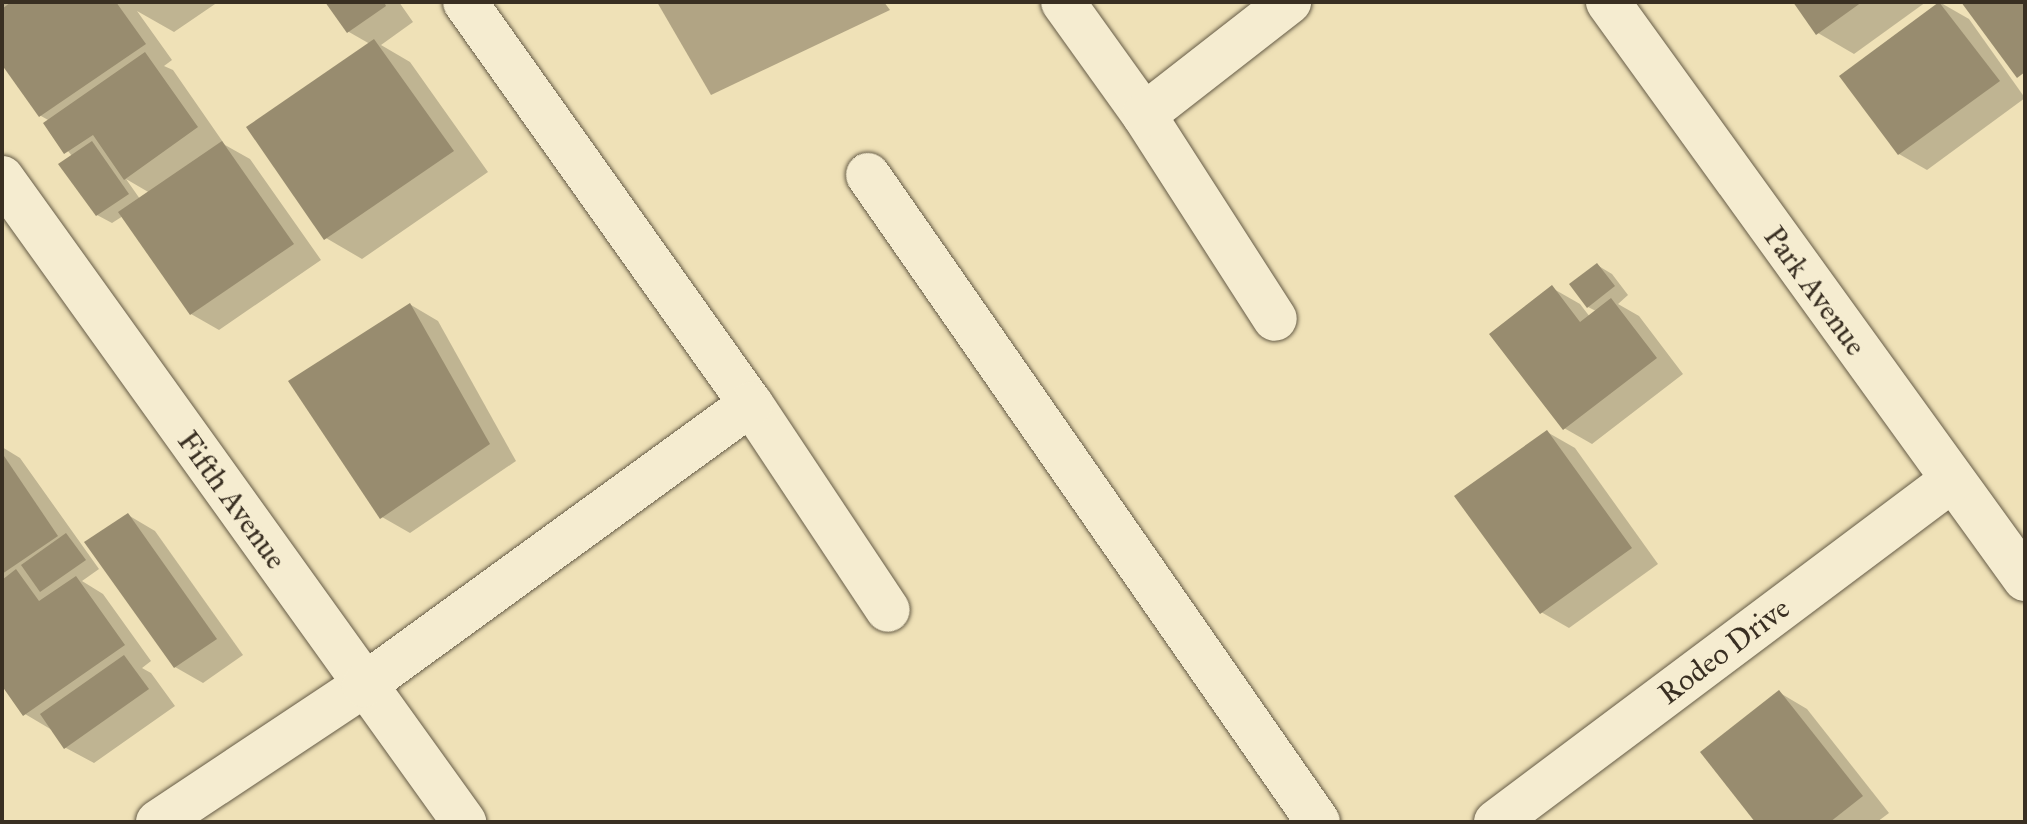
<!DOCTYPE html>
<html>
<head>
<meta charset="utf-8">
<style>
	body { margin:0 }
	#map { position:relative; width:2027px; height:824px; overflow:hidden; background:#efe1b7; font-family:"IM FELL Great Primer",serif }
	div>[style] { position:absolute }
	.water>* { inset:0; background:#b1a484 }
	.shadow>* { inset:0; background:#0003 }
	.building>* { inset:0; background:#988c6f }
	.roads { filter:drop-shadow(0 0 2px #665c47) drop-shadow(0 0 2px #665c47) }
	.street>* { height:44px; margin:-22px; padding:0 22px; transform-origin:22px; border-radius:22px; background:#f5ecd0 }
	span { translate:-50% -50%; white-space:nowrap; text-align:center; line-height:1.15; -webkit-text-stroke:6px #f5ecd0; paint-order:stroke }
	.street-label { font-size:30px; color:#392f22 }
	.frame { position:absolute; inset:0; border:4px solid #392f22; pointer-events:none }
</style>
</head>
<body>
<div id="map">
	<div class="water">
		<div style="clip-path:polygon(657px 2px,884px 2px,890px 10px,711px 95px)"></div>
	</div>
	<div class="shadow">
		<div style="clip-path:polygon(evenodd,2px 2px,218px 2px,174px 32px,137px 11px,172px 60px,164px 66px,173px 70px,225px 145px,250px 159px,321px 260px,219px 330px,191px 314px,123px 216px,112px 223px,97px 215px,72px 156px,46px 124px,50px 121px,41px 116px,2px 61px,2px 2px,126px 179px,150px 193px,140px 199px,126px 179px)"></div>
		<div style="clip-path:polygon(328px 2px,399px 2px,413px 22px,381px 45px,410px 62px,488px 172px,362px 259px,326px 238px,370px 44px,349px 32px)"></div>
		<div style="clip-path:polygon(1796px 2px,1926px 2px,1854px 54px,1818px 33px)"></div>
		<div style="clip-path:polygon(1941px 3px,1969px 19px,2025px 98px,1927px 170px,1899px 154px,1841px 76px)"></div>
		<div style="clip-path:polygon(1597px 265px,1612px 274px,1628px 295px,1618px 304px,1639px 316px,1683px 374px,1592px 444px,1564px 428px,1552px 288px,1580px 304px,1590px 317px,1596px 311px,1588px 307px)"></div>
		<div style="clip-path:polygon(411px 305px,438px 321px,516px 461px,410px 533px,382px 517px)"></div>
		<div style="clip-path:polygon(1547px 432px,1575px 448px,1658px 564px,1569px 628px,1541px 612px)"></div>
		<div style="clip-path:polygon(2px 447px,20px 458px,99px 569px,82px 581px,103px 594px,151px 661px,142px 668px,151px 673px,175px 706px,94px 763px,66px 748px,52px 730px,25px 714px,2px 683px)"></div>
		<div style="clip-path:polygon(128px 515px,155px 531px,243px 655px,203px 683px,175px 667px)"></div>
		<div style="clip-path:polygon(1780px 693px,1807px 709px,1889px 813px,1877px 822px,1757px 822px)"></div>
	</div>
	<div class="building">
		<div style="clip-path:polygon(11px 2px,116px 2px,146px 44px,39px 117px,2px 65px,2px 9px)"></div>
		<div style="clip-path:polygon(325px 2px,384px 2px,386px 6px,347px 33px)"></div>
		<div style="clip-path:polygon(1793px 2px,1862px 2px,1816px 35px)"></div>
		<div style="clip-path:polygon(1939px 2px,2000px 81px,1898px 155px,1839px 76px)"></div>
		<div style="clip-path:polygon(1961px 2px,2025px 2px,2025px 72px,2017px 78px)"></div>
		<div style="clip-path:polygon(374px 39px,454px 151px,324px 240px,246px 127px)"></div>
		<div style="clip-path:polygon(145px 52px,198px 127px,124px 180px,93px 135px,64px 154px,43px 123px)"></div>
		<div style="clip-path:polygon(92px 141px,129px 194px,96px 216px,58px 164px)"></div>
		<div style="clip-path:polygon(222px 141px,294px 244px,190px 315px,118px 212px)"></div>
		<div style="clip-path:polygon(1597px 263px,1615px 286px,1587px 308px,1569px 284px)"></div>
		<div style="clip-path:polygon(1552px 285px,1580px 322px,1611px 298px,1657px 358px,1563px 430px,1489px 334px)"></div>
		<div style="clip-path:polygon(410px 303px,490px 444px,380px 519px,288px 381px)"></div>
		<div style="clip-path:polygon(1547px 430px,1632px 548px,1540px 614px,1454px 496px)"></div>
		<div style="clip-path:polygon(2px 453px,58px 536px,2px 574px)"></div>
		<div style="clip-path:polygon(128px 513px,217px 639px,174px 668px,84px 542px)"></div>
		<div style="clip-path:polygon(66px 533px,86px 560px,40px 592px,21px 565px)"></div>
		<div style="clip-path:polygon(16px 569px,39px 601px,76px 576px,125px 645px,23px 716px,2px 686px,2px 580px)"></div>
		<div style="clip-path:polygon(124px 655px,149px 689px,64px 749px,40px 714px)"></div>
		<div style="clip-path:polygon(1779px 690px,1863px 796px,1830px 822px,1755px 822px,1700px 752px)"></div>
	</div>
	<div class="roads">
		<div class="street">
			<div style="left:465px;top:2px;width:493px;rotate:54.6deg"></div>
			<div style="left:751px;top:404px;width:247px;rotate:56.4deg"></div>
			<div style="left:1063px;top:2px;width:139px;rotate:54.4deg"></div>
			<div style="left:1144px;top:115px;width:242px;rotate:57.3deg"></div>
			<div style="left:1608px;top:2px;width:712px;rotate:54.14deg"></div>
			<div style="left:1144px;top:115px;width:184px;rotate:-37.9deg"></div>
			<div style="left:868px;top:175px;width:788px;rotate:55.18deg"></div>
			<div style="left:2px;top:178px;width:793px;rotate:54.34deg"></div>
			<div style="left:158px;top:822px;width:247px;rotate:-33.6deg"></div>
			<div style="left:364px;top:685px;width:478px;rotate:-36deg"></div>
			<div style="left:1496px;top:822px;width:569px;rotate:-36.85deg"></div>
		</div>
	</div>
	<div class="street-label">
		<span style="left:1815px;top:291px;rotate:54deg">Park Avenue</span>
		<span style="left:232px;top:500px;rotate:54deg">Fifth Avenue</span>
		<span style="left:1724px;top:651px;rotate:-37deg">Rodeo Drive</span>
	</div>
	<div class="frame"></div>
</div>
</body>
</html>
